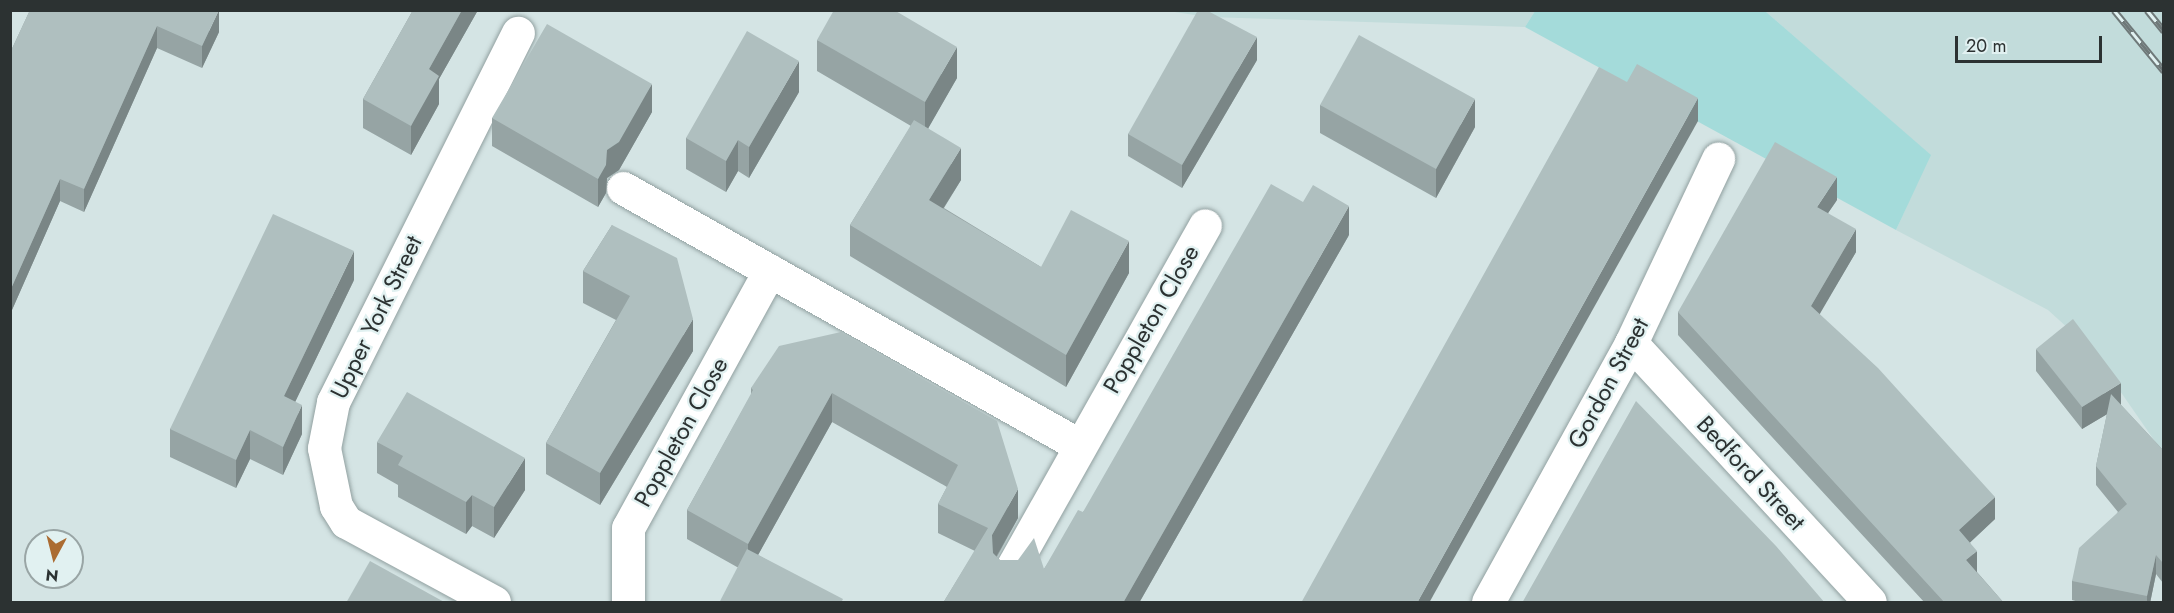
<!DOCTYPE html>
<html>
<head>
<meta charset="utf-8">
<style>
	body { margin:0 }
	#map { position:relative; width:2174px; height:613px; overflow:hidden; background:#d4e4e4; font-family:Jost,sans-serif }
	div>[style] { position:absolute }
	.built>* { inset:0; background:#c2dcdb }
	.green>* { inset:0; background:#a4dbda }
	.roads { filter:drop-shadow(0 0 2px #91a0a0) drop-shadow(0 0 2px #91a0a0) }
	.minor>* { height:33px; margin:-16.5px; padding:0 16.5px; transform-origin:16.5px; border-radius:16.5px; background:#fff }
	.rail>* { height:7px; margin-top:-3.5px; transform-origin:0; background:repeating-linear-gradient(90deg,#e1f1f1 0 14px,#6f7979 0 28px); box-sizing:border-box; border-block:2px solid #6f7979 }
	.wall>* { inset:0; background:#96a4a4 }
	.shaded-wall>* { inset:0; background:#7a8686 }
	.building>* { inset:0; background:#afbfbf }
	span { translate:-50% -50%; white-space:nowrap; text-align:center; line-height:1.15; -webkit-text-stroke:4.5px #e1f1f1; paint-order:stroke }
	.street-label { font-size:24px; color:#2c3232 }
	.frame { position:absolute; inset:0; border:12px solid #2c3232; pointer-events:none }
	.north { position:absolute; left:24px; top:529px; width:60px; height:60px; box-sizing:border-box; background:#e1f1f1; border:2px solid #99a5a5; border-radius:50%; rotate:187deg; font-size:16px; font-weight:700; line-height:24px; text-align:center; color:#2c3232 }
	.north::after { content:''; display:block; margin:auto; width:21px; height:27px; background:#ab6c32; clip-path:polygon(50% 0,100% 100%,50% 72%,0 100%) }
	.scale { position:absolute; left:1955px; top:36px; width:147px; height:27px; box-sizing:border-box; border:3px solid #2c3232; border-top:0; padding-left:8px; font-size:18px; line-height:21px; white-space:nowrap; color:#2c3232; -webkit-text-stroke:4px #e1f1f1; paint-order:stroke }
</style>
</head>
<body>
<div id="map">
	<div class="built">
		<div style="clip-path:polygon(1168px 11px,1535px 11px,1525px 27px,1208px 17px)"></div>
		<div style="clip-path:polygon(1765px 11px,2163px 11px,2163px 453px,2091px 349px,2048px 310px,1896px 230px,1930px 155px)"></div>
	</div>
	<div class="green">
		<div style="clip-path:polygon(1535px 11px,1765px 11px,1931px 155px,1896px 230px,1525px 27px)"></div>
	</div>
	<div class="roads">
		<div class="minor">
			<div style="left:623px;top:188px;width:523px;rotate:29.41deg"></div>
			<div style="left:1631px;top:343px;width:352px;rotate:47.3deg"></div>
			<div style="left:1009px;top:573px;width:399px;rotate:-60.6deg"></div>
			<div style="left:494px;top:602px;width:168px;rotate:-151.6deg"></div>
			<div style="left:346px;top:522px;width:19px;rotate:-122deg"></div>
			<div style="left:336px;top:506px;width:59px;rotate:-101.7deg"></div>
			<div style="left:324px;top:448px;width:47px;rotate:-78.9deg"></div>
			<div style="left:333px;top:402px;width:413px;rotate:-63.4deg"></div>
			<div style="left:628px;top:602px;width:74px;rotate:-90deg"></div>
			<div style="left:628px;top:528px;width:294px;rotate:-61.2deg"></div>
			<div style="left:1488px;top:602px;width:296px;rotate:-61.1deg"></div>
			<div style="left:1631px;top:343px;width:204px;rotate:-64.7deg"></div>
		</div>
	</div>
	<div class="rail">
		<div style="left:2114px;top:10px;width:79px;rotate:50.7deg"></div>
		<div style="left:2147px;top:10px;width:27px;rotate:51deg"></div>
	</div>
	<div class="wall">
		<div style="clip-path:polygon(30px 10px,219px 32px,202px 68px,157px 48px,84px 212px,60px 201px,12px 310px,12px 329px,10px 333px,10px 53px)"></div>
		<div style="clip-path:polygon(413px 10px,478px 10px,439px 79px,439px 104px,411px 155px,363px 128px,363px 99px)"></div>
		<div style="clip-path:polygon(817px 40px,957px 78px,928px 128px,961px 180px,944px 208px,1041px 267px,1129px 273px,1066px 387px,850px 256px,850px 225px,911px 126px,817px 71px)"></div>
		<div style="clip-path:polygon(1257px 60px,1182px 188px,1128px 156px,1128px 134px)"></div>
		<div style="clip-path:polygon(799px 92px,749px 178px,738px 171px,726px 192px,686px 169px,686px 138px)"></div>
		<div style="clip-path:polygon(1320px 105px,1475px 127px,1436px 198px,1320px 133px)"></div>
		<div style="clip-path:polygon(652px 112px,619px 170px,607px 178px,606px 193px,598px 207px,492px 146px,492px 118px)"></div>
		<div style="clip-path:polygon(1837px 200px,1828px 213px,1856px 252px,1819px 314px,1995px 519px,1970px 542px,1977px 572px,2004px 603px,1925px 603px,1678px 335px,1678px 312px)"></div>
		<div style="clip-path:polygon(612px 225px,693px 351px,600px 505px,546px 474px,546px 443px,616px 320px,583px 303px,583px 271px)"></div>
		<div style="clip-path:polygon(1349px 235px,1139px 603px,943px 603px,975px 551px,938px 533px,938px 504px,947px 487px,832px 422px,758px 555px,843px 603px,737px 567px,687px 539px,687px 510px,751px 395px,751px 388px,841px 332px,1018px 518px,997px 557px,1000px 560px,1044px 569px,1083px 512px)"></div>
		<div style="clip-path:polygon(354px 280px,295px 402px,302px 434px,283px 475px,250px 459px,236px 488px,170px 457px,170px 429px)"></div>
		<div style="clip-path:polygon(2036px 349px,2121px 405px,2163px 450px,2163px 583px,2156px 574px,2150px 603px,2082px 603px,2072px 600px,2072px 581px,2118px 512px,2096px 485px,2096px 466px,2107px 414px,2082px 429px,2036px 371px)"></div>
		<div style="clip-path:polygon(377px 442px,525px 490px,494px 538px,472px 526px,466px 534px,398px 497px,398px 485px,377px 473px)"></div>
	</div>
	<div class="shaded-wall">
		<div style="clip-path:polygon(219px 10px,219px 32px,202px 68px,202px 46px)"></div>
		<div style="clip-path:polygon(462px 10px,478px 10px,439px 79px,439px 104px,411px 155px,411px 126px,429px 69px)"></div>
		<div style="clip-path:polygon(157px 26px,157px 48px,84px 212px,84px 189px)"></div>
		<div style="clip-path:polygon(1257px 37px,1257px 60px,1182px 188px,1182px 165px)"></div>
		<div style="clip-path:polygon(957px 47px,957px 78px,925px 134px,925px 102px)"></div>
		<div style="clip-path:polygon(799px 61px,799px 92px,749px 178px,749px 147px)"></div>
		<div style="clip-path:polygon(652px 84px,652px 112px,619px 170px,607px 178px,606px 193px,598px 207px,598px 179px,607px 150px)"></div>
		<div style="clip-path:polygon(1698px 98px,1698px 121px,1429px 603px,1417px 603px)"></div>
		<div style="clip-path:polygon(1475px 99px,1475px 127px,1436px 198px,1436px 169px)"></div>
		<div style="clip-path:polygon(738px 140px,738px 171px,726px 192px,726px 161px)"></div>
		<div style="clip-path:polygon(961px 148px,961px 180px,929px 231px,929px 200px)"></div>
		<div style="clip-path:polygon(1837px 177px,1837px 200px,1817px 229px,1817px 207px)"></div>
		<div style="clip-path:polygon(60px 179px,60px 201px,12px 310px,12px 329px,10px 333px,10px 291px)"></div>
		<div style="clip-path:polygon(1349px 206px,1349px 235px,1139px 603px,1123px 603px)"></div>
		<div style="clip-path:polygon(1856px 229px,1856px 252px,1811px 329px,1811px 306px)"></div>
		<div style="clip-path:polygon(1129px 241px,1129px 273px,1066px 387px,1066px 355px)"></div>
		<div style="clip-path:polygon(354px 251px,354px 280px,284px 425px,284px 396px)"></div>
		<div style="clip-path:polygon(693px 319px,693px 351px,600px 505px,600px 473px)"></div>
		<div style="clip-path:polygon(2121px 383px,2121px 406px,2082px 429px,2082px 407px)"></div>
		<div style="clip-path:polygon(832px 393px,832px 422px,748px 573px,748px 544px)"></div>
		<div style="clip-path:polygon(302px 405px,302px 434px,283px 475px,283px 447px)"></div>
		<div style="clip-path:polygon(250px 430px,250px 459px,236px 488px,236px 460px)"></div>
		<div style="clip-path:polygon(525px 458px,525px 490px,494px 538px,494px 507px)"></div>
		<div style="clip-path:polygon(1018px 489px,1018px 518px,992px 564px,992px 535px)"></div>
		<div style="clip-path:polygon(472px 495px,472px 526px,466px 534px,466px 502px)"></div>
		<div style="clip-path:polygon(1995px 497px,1995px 519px,1959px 553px,1959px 530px)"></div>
		<div style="clip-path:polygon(1977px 551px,1977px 573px,1966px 560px)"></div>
		<div style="clip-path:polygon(2156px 555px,2156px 574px,2150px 603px,2147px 603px,2147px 596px)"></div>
	</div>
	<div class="building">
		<div style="clip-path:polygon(30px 10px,219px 10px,202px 46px,157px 26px,84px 189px,60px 179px,10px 291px,10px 53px)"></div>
		<div style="clip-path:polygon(413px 10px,462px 10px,429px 69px,439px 76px,411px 126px,363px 99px)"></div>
		<div style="clip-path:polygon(834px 10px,894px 10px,957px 47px,925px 102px,817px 40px)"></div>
		<div style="clip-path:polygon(1198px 10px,1206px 10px,1257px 37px,1182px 165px,1128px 134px)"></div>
		<div style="clip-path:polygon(547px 24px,652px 84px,619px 142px,607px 150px,606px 165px,598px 179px,492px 118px)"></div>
		<div style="clip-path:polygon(747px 31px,799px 61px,749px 147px,738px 140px,726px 161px,686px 138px)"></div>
		<div style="clip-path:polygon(1359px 35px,1475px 99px,1436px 169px,1320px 105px)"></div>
		<div style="clip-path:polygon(1637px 64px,1698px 98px,1417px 603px,1301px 603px,1599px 67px,1627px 82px)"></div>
		<div style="clip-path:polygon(914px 120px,961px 148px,929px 200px,1041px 267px,1071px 210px,1129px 241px,1066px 355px,850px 225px)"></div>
		<div style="clip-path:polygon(1775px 142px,1837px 177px,1817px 207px,1856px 229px,1811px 306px,1878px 368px,1995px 497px,1959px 530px,1977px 551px,1966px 560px,2004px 603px,1945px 603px,1678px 312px)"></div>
		<div style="clip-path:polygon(1271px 184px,1303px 202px,1313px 185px,1349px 206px,1123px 603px,943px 603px,988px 528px,938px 504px,958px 465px,832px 393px,748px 544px,687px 510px,753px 390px,751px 388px,779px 346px,841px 332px,997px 421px,1018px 489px,992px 535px,993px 553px,1000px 560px,1018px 560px,1034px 538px,1044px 569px,1078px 510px,1083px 512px)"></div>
		<div style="clip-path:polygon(273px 214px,354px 251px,284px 396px,302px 405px,283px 447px,250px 430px,236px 460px,170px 429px)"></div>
		<div style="clip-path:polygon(612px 225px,677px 258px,693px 319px,600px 473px,546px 443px,630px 296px,583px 271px)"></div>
		<div style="clip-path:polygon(2073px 319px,2121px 383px,2082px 407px,2036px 349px)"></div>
		<div style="clip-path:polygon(407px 392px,525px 458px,494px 507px,472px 495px,466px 502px,398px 465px,403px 456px,377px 442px)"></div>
		<div style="clip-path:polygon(2111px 394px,2163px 450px,2163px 563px,2156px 555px,2147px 596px,2072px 581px,2079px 548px,2127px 504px,2096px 466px)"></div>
		<div style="clip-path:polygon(1636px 401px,1776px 546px,1825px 603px,1656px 603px,1655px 601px,1654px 603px,1522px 603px)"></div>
		<div style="clip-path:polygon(747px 549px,843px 599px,841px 603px,719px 603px)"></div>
		<div style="clip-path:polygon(370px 561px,446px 603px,346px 603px)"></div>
	</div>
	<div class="street-label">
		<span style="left:376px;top:317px;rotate:-64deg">Upper York Street</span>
		<span style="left:1151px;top:319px;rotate:-60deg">Poppleton Close</span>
		<span style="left:1608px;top:383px;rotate:-62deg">Gordon Street</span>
		<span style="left:681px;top:432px;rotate:-61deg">Poppleton Close</span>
		<span style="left:1751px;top:473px;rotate:47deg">Bedford Street</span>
	</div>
	<div class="frame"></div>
	<div class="north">N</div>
	<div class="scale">20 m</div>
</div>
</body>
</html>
